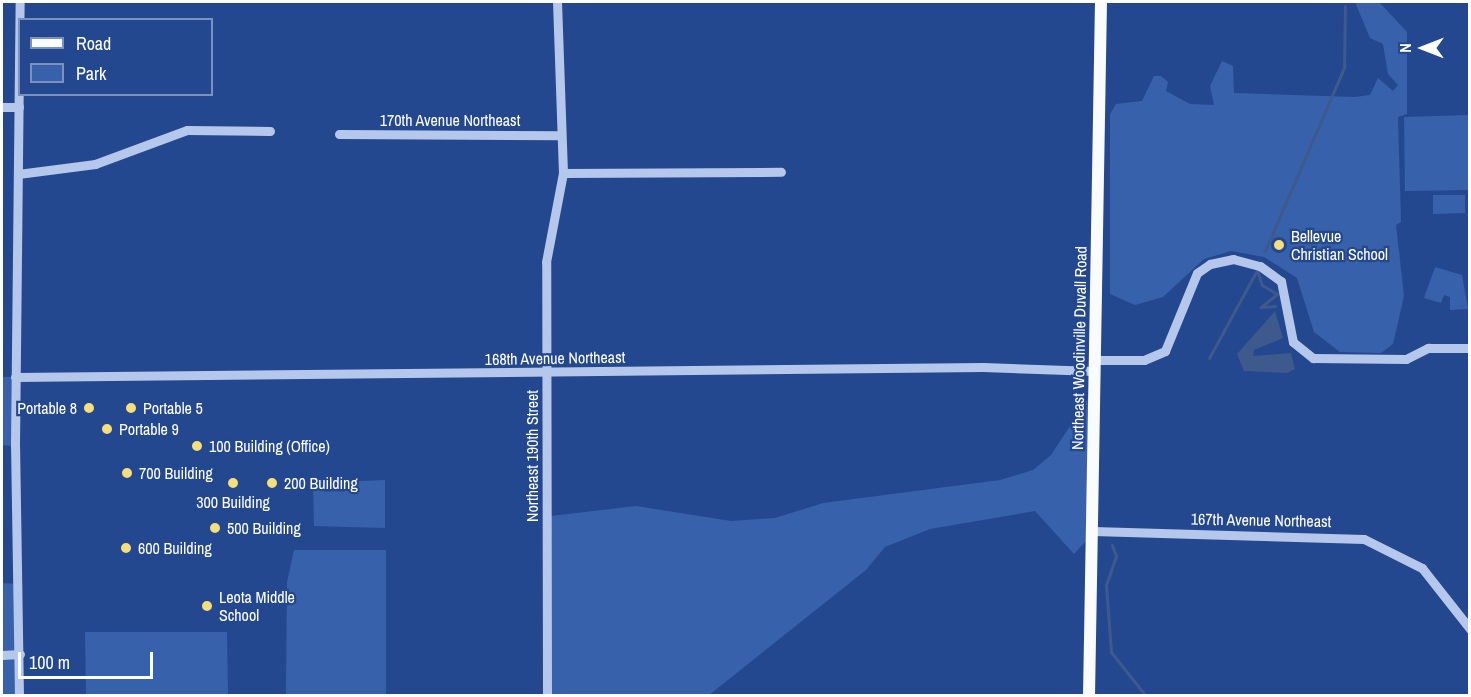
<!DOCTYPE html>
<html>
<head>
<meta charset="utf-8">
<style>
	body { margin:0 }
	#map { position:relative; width:1471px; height:697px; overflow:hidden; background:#24488f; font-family:"Archivo Narrow",sans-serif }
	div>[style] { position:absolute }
	.green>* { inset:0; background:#3861ac }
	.water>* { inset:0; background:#3e598c }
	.stream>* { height:3px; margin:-1.5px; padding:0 1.5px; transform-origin:1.5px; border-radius:1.5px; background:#3e598c }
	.minor>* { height:9px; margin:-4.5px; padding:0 4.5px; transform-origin:4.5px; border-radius:4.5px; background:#b5c8ec }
	.major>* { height:12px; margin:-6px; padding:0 6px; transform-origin:6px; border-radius:6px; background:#fafbff }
	.dots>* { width:16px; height:16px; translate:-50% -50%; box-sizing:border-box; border:3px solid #24488f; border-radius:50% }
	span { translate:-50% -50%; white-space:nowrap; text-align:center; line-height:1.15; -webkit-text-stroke:4.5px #24488f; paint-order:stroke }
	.street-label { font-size:16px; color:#fff }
	.poi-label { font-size:16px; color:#fff }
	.left { translate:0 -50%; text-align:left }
	.right { translate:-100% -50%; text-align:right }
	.frame { position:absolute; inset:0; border:3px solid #fff; pointer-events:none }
	.legend { position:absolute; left:18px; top:18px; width:195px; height:78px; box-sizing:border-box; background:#24488f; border:2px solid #7c91bc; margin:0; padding:8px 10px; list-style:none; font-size:18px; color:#fff }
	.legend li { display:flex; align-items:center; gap:12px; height:30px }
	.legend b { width:30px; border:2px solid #7c91bc }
	.north { position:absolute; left:1393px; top:18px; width:60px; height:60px; -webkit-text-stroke:4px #24488f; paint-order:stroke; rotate:270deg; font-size:16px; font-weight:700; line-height:24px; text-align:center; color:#fff }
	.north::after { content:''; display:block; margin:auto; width:21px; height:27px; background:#fff; clip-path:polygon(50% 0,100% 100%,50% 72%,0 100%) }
	.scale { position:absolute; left:18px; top:652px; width:135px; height:27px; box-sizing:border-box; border:3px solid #fff; border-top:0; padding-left:8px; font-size:18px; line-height:21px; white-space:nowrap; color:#fff; -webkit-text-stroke:4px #24488f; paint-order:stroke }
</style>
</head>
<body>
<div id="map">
	<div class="green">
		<div style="clip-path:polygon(1355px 2px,1379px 2px,1407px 32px,1407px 114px,1398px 117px,1401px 222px,1396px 225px,1404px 296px,1393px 344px,1381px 353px,1340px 352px,1314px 332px,1297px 278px,1264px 257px,1231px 251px,1204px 259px,1163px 297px,1135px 305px,1110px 294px,1110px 114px,1116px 104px,1142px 101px,1154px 76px,1161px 76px,1168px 82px,1166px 91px,1190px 104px,1214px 105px,1210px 86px,1222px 61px,1233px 66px,1234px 93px,1355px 97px,1370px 95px,1378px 78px,1393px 91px,1398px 85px,1388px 74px,1383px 44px,1370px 38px)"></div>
		<div style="clip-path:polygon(1469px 115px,1469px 190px,1405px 191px,1404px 117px)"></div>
		<div style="clip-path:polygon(1433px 195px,1465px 195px,1465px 213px,1433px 214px)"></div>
		<div style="clip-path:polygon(1435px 267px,1462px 275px,1468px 309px,1450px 310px,1450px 297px,1444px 295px,1441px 303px,1424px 298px)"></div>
		<div style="clip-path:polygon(2px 377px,15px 377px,15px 446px,2px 445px)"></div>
		<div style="clip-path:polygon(1088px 399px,1087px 540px,1074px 554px,1035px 511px,930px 529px,885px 547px,866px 570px,709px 695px,547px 696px,551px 516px,636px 506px,731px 521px,775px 518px,823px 503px,1000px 480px,1033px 470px,1051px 455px)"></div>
		<div style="clip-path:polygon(385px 480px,385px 528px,314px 526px,313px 483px)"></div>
		<div style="clip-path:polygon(294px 550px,386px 550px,386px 695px,286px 695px,287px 582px)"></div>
		<div style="clip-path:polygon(2px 583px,18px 584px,17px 695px,2px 695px)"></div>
		<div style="clip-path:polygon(85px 632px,227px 632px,228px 695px,86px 695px)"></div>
	</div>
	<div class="water">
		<div style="clip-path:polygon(1275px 311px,1283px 338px,1254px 350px,1253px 356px,1291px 353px,1295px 369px,1287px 373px,1244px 371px,1237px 354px)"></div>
	</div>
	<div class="stream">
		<div style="left:1265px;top:251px;width:199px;rotate:-66.7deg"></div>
		<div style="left:1344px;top:68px;width:62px;rotate:-89.1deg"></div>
		<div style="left:1209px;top:358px;width:100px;rotate:-61.4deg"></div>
		<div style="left:1257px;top:270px;width:16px;rotate:72deg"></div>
		<div style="left:1262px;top:285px;width:17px;rotate:31deg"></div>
		<div style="left:1277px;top:294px;width:21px;rotate:141deg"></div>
		<div style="left:1261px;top:307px;width:14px;rotate:-4deg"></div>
		<div style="left:1112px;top:545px;width:12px;rotate:70deg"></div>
		<div style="left:1116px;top:556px;width:31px;rotate:109deg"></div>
		<div style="left:1106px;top:585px;width:67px;rotate:85.7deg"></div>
		<div style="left:1111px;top:652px;width:56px;rotate:51.5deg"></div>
	</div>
	<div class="minor">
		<div style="left:2px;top:107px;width:17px"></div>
		<div style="left:339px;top:134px;width:222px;rotate:0.3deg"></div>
		<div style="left:563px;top:173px;width:218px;rotate:-0.3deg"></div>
		<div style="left:18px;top:174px;width:78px;rotate:-7.4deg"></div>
		<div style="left:95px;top:164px;width:98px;rotate:-20.3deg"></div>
		<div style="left:187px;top:130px;width:83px;rotate:0.7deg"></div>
		<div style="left:1095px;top:360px;width:49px"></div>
		<div style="left:1144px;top:360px;width:23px;rotate:-23deg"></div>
		<div style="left:1165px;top:351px;width:84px;rotate:-67.7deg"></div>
		<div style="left:1197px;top:273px;width:16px;rotate:-35deg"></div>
		<div style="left:1210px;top:264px;width:24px;rotate:-12deg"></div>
		<div style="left:1233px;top:259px;width:28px;rotate:15deg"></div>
		<div style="left:1260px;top:266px;width:26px;rotate:36deg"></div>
		<div style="left:1281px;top:281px;width:62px;rotate:78.9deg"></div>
		<div style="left:1293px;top:342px;width:26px;rotate:39deg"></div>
		<div style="left:1313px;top:358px;width:93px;rotate:0.6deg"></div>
		<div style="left:1406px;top:359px;width:25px;rotate:-27deg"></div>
		<div style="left:1428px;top:348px;width:42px"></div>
		<div style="left:15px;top:377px;width:968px;rotate:-0.59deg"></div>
		<div style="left:983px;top:367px;width:112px;rotate:2deg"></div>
		<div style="left:1093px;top:531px;width:271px;rotate:1.7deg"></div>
		<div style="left:1364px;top:539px;width:65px;rotate:26.6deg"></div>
		<div style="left:1422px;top:568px;width:78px;rotate:51.8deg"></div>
		<div style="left:2px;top:655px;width:18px;rotate:-3deg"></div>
		<div style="left:19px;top:696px;width:250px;rotate:-90.9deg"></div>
		<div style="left:15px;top:446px;width:444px;rotate:-89.4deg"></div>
		<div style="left:547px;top:696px;width:434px;rotate:-90.1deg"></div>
		<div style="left:546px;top:262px;width:91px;rotate:-79.2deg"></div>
		<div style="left:563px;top:173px;width:171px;rotate:-92deg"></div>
	</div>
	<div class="major">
		<div style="left:1089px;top:696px;width:694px;rotate:-89.01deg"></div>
	</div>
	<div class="dots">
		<div style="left:1279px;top:245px;background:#f6de79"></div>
		<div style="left:89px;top:408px;background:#f6de79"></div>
		<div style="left:131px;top:408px;background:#f6de79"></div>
		<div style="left:107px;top:429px;background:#f6de79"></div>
		<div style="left:197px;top:446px;background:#f6de79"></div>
		<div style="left:127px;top:473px;background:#f6de79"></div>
		<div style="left:233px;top:483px;background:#f6de79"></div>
		<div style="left:272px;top:483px;background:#f6de79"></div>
		<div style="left:215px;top:528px;background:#f6de79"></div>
		<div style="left:126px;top:548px;background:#f6de79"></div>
		<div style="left:207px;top:606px;background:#f6de79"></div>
	</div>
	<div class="street-label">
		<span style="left:450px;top:120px">170th Avenue Northeast</span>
		<span style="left:1079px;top:348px;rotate:-89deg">Northeast Woodinville Duvall Road</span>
		<span style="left:555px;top:358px;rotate:-1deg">168th Avenue Northeast</span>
		<span style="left:532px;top:456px;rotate:-90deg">Northeast 190th Street</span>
		<span style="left:1261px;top:520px;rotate:1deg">167th Avenue Northeast</span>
	</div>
	<div class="poi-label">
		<span class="left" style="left:1291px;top:245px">Bellevue<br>Christian School</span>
		<span class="right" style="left:77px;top:408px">Portable 8</span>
		<span class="left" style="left:143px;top:408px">Portable 5</span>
		<span class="left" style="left:119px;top:429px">Portable 9</span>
		<span class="left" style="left:209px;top:446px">100 Building (Office)</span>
		<span class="left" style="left:139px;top:473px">700 Building</span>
		<span class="left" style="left:284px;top:483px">200 Building</span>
		<span style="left:233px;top:502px">300 Building</span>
		<span class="left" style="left:227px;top:528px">500 Building</span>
		<span class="left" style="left:138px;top:548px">600 Building</span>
		<span class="left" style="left:219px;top:606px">Leota Middle<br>School</span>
	</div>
	<div class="frame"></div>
	<ul class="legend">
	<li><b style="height:8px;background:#fafbff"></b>Road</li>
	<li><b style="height:16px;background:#3861ac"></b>Park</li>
	</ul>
	<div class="north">N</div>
	<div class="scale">100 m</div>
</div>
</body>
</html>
